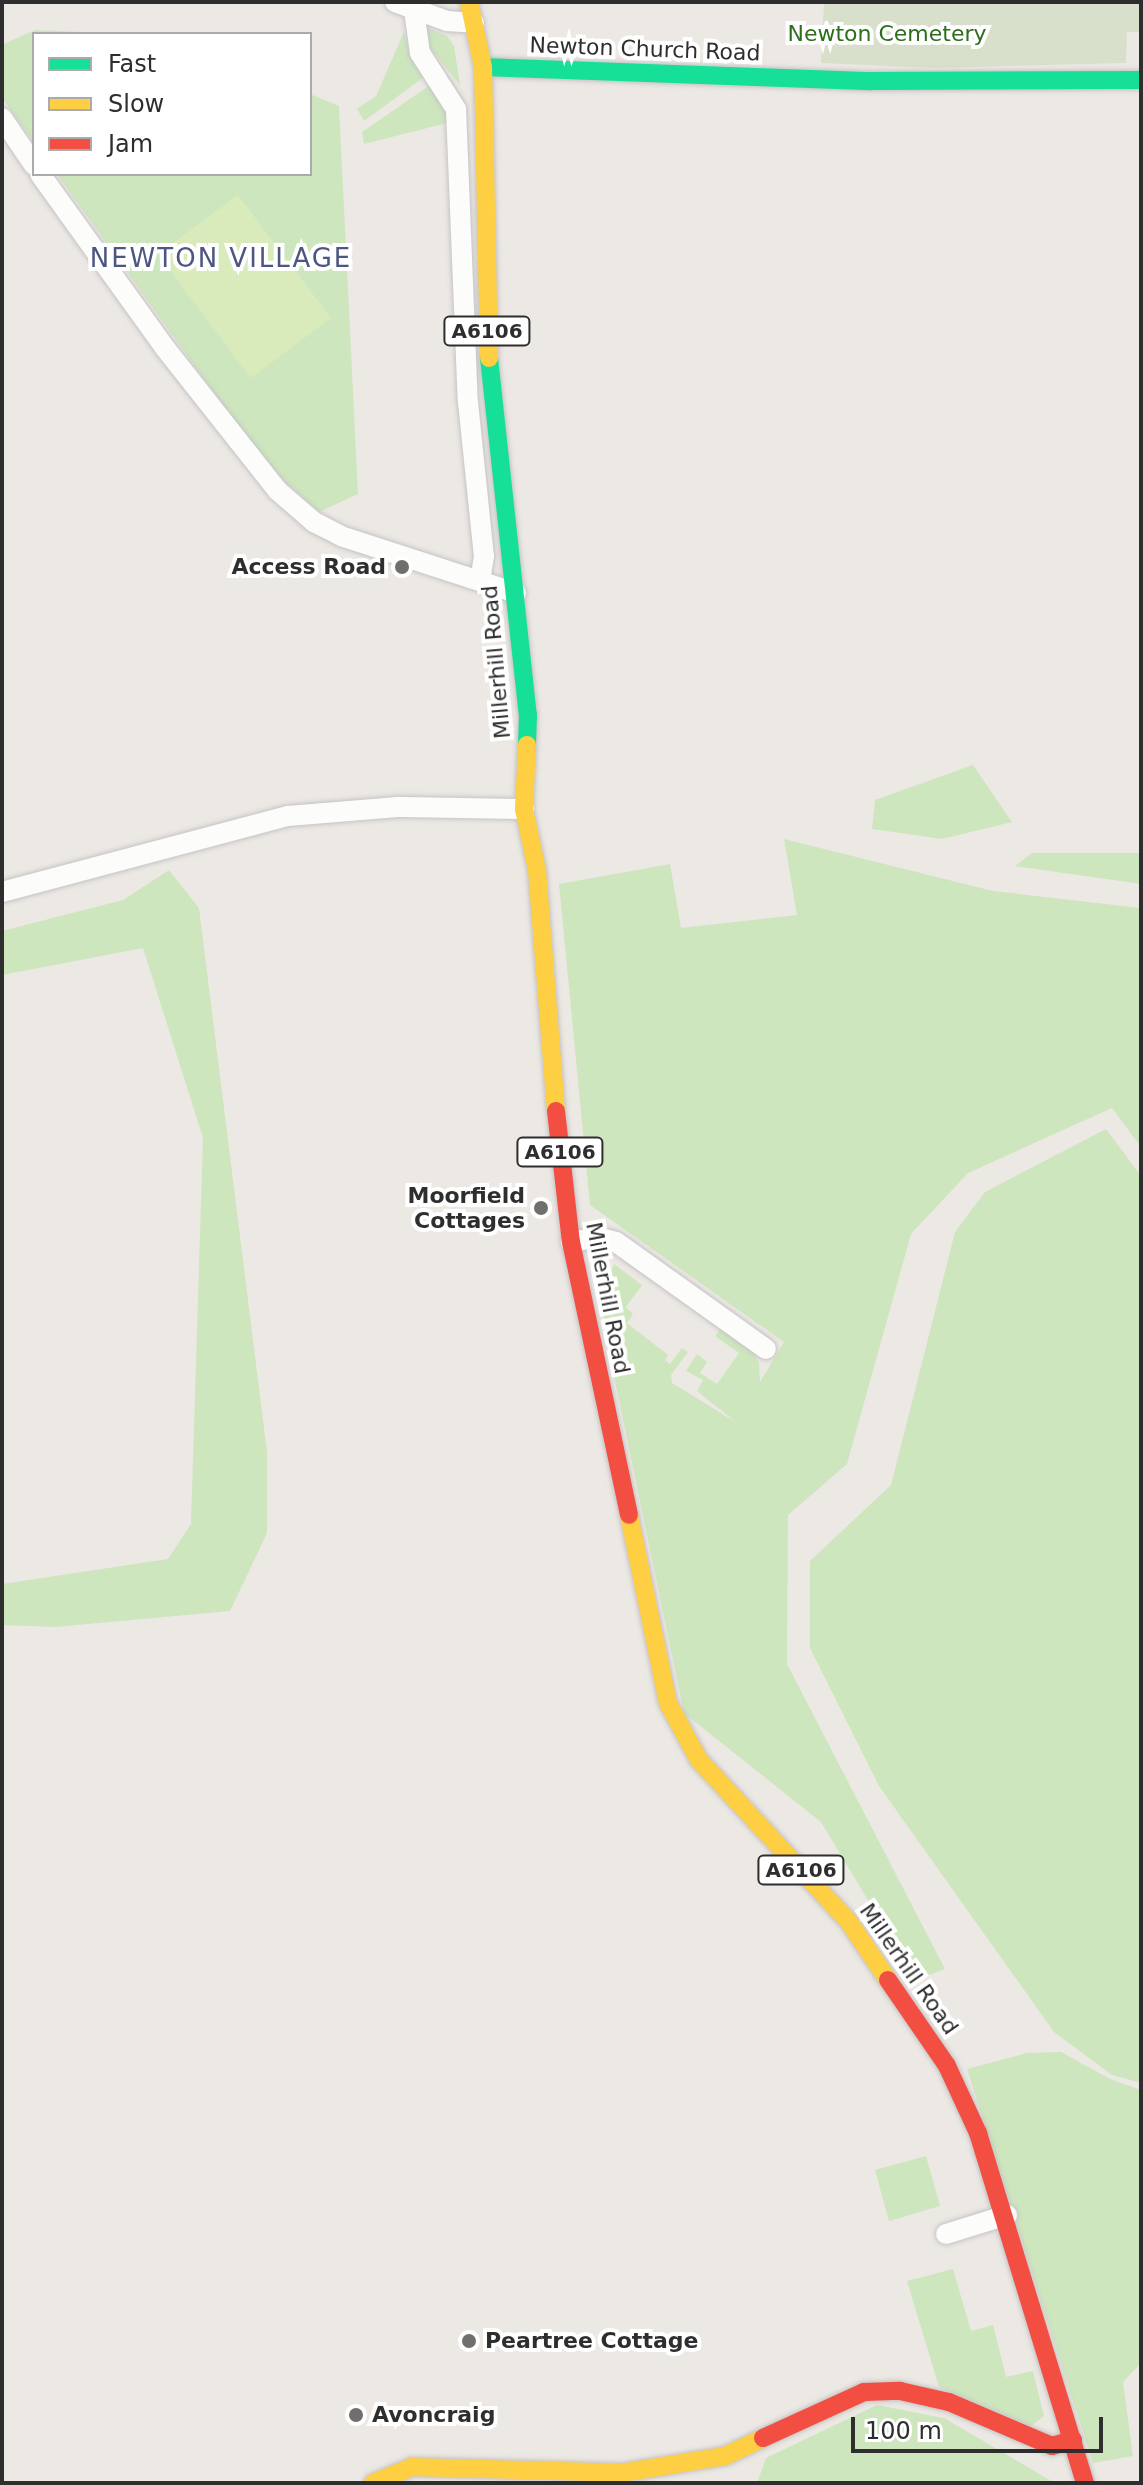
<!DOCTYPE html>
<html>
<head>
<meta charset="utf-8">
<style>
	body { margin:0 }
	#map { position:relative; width:1143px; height:2485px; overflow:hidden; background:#ece8e4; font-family:"DejaVu Sans",sans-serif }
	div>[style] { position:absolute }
	.green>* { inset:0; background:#cee6be }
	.cemetery>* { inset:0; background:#d8e0cc }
	.pitch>* { inset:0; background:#d9eabb }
	.roads { filter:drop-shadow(0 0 2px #c5c4c5) drop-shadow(0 0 2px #c5c4c5) }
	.street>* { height:20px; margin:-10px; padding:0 10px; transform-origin:10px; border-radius:10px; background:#fcfcfb }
	.fast>* { height:18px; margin:-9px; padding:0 9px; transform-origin:9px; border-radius:9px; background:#16e098 }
	.slow>* { height:18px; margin:-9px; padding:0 9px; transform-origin:9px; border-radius:9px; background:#ffcf43 }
	.jam>* { height:18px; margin:-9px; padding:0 9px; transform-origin:9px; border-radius:9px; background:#f24e42 }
	.dots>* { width:22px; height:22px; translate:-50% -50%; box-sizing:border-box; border:4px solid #fff; border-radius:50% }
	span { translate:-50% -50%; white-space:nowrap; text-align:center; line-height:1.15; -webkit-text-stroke:8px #fff; paint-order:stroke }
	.shield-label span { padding:2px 6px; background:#fff; border:2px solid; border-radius:6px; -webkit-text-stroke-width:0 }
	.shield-label { font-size:20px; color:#2e2e2e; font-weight:700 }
	.park-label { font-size:22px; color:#2c6e1b }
	.street-label { font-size:22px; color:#2e2e2e }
	.poi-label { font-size:22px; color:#2e2e2e; font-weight:700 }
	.right { translate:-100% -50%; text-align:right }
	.left { translate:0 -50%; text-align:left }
	.quarter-label { font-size:26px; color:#4d5680; letter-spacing:2px }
	.frame { position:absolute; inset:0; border:4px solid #2e2e2e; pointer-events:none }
	.legend { position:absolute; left:32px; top:32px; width:280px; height:144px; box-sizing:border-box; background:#fff; border:2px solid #ababab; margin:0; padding:10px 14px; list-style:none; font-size:24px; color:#2e2e2e }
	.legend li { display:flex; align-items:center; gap:16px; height:40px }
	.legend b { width:40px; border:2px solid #ababab }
	.scale { position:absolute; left:851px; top:2417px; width:252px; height:36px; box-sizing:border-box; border:4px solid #2e2e2e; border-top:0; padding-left:10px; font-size:24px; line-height:28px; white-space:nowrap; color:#2e2e2e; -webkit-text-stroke:6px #fff; paint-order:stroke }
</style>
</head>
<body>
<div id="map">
	<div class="green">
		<div style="clip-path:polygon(426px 27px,447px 36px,454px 46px,460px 85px,428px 45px)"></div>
		<div style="clip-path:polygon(35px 30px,128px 34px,34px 34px,34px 142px,2px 98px,2px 45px)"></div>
		<div style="clip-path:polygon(404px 32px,410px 56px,424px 77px,364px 121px,357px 109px,376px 96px)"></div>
		<div style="clip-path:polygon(433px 83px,451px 122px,364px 144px,362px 132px)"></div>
		<div style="clip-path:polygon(310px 94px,339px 106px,358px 494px,319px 512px,265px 464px,57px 174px,310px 174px)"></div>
		<div style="clip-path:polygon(973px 765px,1012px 822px,942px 839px,872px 829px,875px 800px)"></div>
		<div style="clip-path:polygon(784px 839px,993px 891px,1141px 908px,1141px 1147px,1112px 1108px,968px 1173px,911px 1234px,847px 1464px,788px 1515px,787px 1664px,945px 1969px,916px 1980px,821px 1822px,684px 1713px,604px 1328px,605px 1288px,614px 1264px,642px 1285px,626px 1307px,633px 1314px,627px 1323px,668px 1355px,665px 1360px,670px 1364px,682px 1348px,688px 1352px,671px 1375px,672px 1383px,737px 1423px,697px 1391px,703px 1380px,686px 1371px,697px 1354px,707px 1362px,700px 1373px,717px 1384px,739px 1353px,715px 1336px,722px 1327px,747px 1344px,759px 1363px,760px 1382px,784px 1342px,590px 1205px,559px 884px,670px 864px,681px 928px,797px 915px)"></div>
		<div style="clip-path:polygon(1032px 853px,1141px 853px,1141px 884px,1015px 866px)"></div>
		<div style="clip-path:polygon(169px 870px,199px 908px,267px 1452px,267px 1533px,230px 1611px,55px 1627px,2px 1625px,2px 1584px,168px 1559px,191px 1524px,203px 1138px,143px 948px,2px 975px,2px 931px,123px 900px)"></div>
		<div style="clip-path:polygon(1106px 1129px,1141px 1176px,1141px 2083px,1112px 2075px,1054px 2032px,879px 1786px,810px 1648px,810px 1561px,891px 1485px,955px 1232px,985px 1192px)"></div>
		<div style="clip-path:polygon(1061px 2052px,1110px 2079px,1141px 2090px,1141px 2363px,1123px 2382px,1133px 2456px,1093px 2463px,967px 2069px,1027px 2053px)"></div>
		<div style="clip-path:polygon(926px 2156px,940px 2206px,889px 2221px,875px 2170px)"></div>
		<div style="clip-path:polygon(953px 2269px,971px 2331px,993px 2325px,1006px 2377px,1033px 2371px,1044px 2416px,1031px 2426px,939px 2387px,907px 2281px)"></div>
		<div style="clip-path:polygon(877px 2405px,944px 2418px,1055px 2483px,757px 2483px,766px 2458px)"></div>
	</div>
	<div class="cemetery">
		<div style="clip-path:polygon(824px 2px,1141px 2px,1141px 32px,1127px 32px,1126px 63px,933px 68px,821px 63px)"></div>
	</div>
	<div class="pitch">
		<div style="clip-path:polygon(238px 195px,331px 318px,251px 378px,158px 254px)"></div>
	</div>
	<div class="roads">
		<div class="street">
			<div style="left:395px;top:2px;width:55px;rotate:20.1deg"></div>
			<div style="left:447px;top:21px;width:27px;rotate:4deg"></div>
			<div style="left:414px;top:10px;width:43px;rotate:82.1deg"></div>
			<div style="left:420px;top:53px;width:67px;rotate:57.3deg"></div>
			<div style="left:456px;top:109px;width:293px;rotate:87.7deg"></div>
			<div style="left:468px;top:402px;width:155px;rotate:84.1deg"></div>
			<div style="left:484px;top:556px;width:24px;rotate:99deg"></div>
			<div style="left:2px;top:118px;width:57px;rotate:55.8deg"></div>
			<div style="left:40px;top:174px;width:214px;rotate:54.3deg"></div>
			<div style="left:165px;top:348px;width:182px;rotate:51.7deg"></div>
			<div style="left:278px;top:491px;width:48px;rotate:40.7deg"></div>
			<div style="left:314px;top:522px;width:30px;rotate:27deg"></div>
			<div style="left:341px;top:536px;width:184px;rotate:18deg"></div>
			<div style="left:2px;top:892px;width:296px;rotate:-14.9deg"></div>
			<div style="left:288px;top:816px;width:110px;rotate:-4.7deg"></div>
			<div style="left:398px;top:807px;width:126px;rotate:0.9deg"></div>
			<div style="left:571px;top:1242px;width:27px;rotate:-10deg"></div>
			<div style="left:598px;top:1237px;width:19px;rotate:16deg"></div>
			<div style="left:616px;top:1242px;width:184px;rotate:35.5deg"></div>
			<div style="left:946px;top:2234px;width:64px;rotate:-17.3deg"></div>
		</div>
		<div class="fast">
			<div style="left:483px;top:67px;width:389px;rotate:2.1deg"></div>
			<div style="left:872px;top:81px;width:269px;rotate:-0.2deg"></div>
			<div style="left:489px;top:358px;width:359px;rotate:83.8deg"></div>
			<div style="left:528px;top:715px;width:30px;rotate:92deg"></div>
		</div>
		<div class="slow">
			<div style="left:469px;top:2px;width:66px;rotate:77.8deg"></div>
			<div style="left:483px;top:67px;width:291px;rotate:88.8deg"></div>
			<div style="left:527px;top:745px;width:64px;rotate:92.7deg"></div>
			<div style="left:524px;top:809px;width:62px;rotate:78deg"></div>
			<div style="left:537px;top:870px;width:242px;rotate:85.5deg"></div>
			<div style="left:629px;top:1515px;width:192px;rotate:78.3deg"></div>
			<div style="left:668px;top:1703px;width:65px;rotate:61.5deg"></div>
			<div style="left:699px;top:1760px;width:221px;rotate:47.2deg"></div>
			<div style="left:849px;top:1922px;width:70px;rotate:56.1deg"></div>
			<div style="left:373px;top:2483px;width:42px;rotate:-22.3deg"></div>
			<div style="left:412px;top:2467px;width:209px;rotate:1.6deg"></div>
			<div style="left:621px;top:2473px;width:105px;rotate:-9.3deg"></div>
			<div style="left:725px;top:2456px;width:42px;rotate:-25.3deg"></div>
		</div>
		<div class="jam">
			<div style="left:556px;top:1111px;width:132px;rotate:83.5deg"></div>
			<div style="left:571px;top:1242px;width:279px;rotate:78deg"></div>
			<div style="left:888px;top:1980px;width:104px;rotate:55.5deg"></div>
			<div style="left:947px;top:2066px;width:74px;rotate:65.2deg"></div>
			<div style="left:978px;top:2133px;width:366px;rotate:73deg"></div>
			<div style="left:763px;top:2438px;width:111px;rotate:-24.5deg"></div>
			<div style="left:864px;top:2392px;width:36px;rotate:-2deg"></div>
			<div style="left:900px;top:2391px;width:50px;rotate:12.7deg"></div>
			<div style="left:949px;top:2402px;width:112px;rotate:23.1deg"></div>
			<div style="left:1052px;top:2446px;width:22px;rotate:-16deg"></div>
		</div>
	</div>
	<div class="dots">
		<div style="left:402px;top:567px;background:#706f6e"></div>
		<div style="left:541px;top:1208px;background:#706f6e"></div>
		<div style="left:469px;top:2341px;background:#706f6e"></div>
		<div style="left:356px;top:2415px;background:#706f6e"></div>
	</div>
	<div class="shield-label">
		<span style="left:487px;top:331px">A6106</span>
		<span style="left:560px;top:1152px">A6106</span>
		<span style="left:801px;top:1870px">A6106</span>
	</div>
	<div class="park-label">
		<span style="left:887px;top:34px">Newton Cemetery</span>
	</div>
	<div class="street-label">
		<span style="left:645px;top:49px;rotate:2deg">Newton Church Road</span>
		<span style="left:496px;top:662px;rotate:-95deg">Millerhill Road</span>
		<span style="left:608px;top:1298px;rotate:79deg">Millerhill Road</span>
		<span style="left:909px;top:1969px;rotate:55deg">Millerhill Road</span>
	</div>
	<div class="poi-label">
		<span class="right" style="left:386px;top:567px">Access Road</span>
		<span class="right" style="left:525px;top:1208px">Moorfield<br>Cottages</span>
		<span class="left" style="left:485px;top:2341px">Peartree Cottage</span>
		<span class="left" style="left:372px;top:2415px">Avoncraig</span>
	</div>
	<div class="quarter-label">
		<span style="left:221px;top:259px">NEWTON VILLAGE</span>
	</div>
	<div class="frame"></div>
	<ul class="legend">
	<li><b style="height:10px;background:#16e098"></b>Fast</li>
	<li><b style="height:10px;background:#ffcf43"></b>Slow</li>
	<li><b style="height:10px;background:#f24e42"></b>Jam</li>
	</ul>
	<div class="scale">100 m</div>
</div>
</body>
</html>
